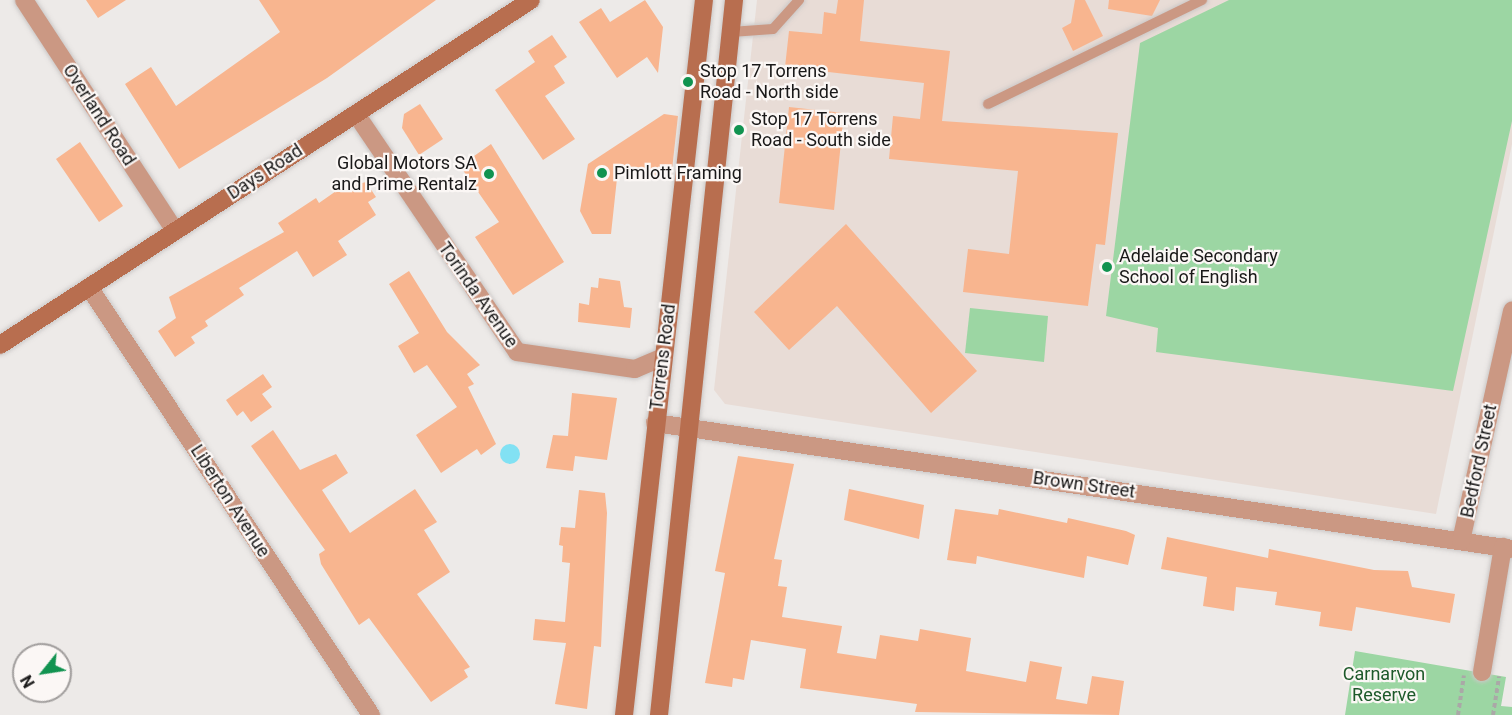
<!DOCTYPE html>
<html>
<head>
<meta charset="utf-8">
<style>
	body { margin:0 }
	#map { position:relative; width:1512px; height:715px; overflow:hidden; background:#edeae8; font-family:Roboto,sans-serif }
	div>[style] { position:absolute }
	.built>* { inset:0; background:#e8dcd6 }
	.green>* { inset:0; background:#9cd6a3 }
	.water>* { inset:0; background:#82e1f3 }
	.round { border-radius:50% }
	.building>* { inset:0; background:#f8b58f }
	.path>* { height:4px; margin-top:-2px; transform-origin:0; background:repeating-linear-gradient(90deg,#aaa8a7 0 4.5px,transparent 0 7.5px) }
	.roads { filter:drop-shadow(0 0 2px #cbc8c7) drop-shadow(0 0 2px #cbc8c7) }
	.service>* { height:10px; margin:-5px; padding:0 5px; transform-origin:5px; border-radius:5px; background:#cb9883 }
	.minor>* { height:18px; margin:-9px; padding:0 9px; transform-origin:9px; border-radius:9px; background:#cb9883 }
	.secondary>* { height:18px; margin:-9px; padding:0 9px; transform-origin:9px; border-radius:9px; background:#b86e4f }
	.dots>* { width:16px; height:16px; translate:-50% -50%; box-sizing:border-box; border:3px solid #fbf7f5; border-radius:50% }
	span { translate:-50% -50%; white-space:nowrap; text-align:center; line-height:1.15; -webkit-text-stroke:4.5px #fbf7f5; paint-order:stroke }
	.poi-label { font-size:18px; color:#191818 }
	.left { translate:0 -50%; text-align:left }
	.right { translate:-100% -50%; text-align:right }
	.street-label { font-size:18px; color:#191818 }
	.park-label { font-size:18px; color:#1d592a }
	.north { position:absolute; left:12px; top:643px; width:60px; height:60px; box-sizing:border-box; background:#fbf7f5; border:2px solid #a19e9d; border-radius:50%; rotate:240deg; font-size:16px; font-weight:700; line-height:24px; text-align:center; color:#191818 }
	.north::after { content:''; display:block; margin:auto; width:21px; height:27px; background:#119350; clip-path:polygon(50% 0,100% 100%,50% 72%,0 100%) }
</style>
</head>
<body>
<div id="map">
	<div class="built">
		<div style="clip-path:polygon(757px 0,1512px 0,1512px 144px,1436px 514px,725px 404px,714px 390px)"></div>
	</div>
	<div class="green">
		<div style="clip-path:polygon(1229px 0,1512px 0,1512px 121px,1453px 391px,1156px 352px,1158px 328px,1106px 316px,1140px 43px)"></div>
		<div style="clip-path:polygon(970px 308px,1048px 316px,1044px 362px,965px 353px)"></div>
		<div style="clip-path:polygon(1355px 651px,1506px 677px,1501px 706px,1512px 707px,1512px 715px,1345px 715px)"></div>
	</div>
	<div class="water">
		<div class="round" style="left:500px;top:444px;width:20px;height:20px"></div>
	</div>
	<div class="building">
		<div style="clip-path:polygon(86px 0,126px 0,98px 18px)"></div>
		<div style="clip-path:polygon(259px 0,436px 0,327px 78px,179px 169px,125px 84px,151px 67px,176px 106px,280px 32px)"></div>
		<div style="clip-path:polygon(645px 0,663px 27px,658px 73px,647px 57px,617px 78px,579px 22px,601px 8px,610px 22px)"></div>
		<div style="clip-path:polygon(838px 0,864px 0,860px 41px,950px 51px,942px 121px,1118px 133px,1105px 245px,1096px 244px,1088px 306px,963px 292px,968px 249px,1009px 254px,1018px 171px,889px 159px,893px 116px,920px 119px,924px 83px,785px 67px,789px 31px,822px 34px,824px 12px,836px 14px)"></div>
		<div style="clip-path:polygon(1075px 0,1085px 0,1103px 36px,1073px 51px,1062px 28px,1071px 23px)"></div>
		<div style="clip-path:polygon(1109px 0,1160px 0,1152px 16px,1108px 9px)"></div>
		<div style="clip-path:polygon(552px 35px,567px 57px,554px 66px,565px 83px,545px 96px,575px 139px,543px 160px,495px 90px,535px 62px,528px 51px)"></div>
		<div style="clip-path:polygon(420px 104px,443px 139px,419px 155px,402px 128px,404px 114px)"></div>
		<div style="clip-path:polygon(789px 107px,844px 113px,834px 210px,779px 203px)"></div>
		<div style="clip-path:polygon(664px 114px,678px 116px,671px 179px,618px 169px,611px 234px,592px 234px,580px 211px,588px 164px)"></div>
		<div style="clip-path:polygon(80px 142px,123px 206px,99px 222px,56px 159px)"></div>
		<div style="clip-path:polygon(491px 144px,564px 262px,513px 295px,475px 237px,499px 222px,460px 166px)"></div>
		<div style="clip-path:polygon(366px 182px,376px 197px,368px 202px,376px 215px,338px 241px,347px 255px,313px 277px,297px 251px,239px 288px,244px 295px,205px 321px,208px 326px,191px 337px,195px 343px,175px 357px,158px 331px,176px 318px,169px 297px,284px 232px,278px 223px,316px 198px,319px 203px,339px 189px)"></div>
		<div style="clip-path:polygon(846px 224px,977px 371px,931px 413px,837px 306px,789px 350px,754px 312px)"></div>
		<div style="clip-path:polygon(409px 271px,447px 332px,480px 365px,467px 374px,474px 384px,468px 387px,496px 444px,481px 455px,477px 449px,441px 473px,416px 435px,457px 407px,427px 365px,414px 373px,398px 346px,419px 333px,389px 284px)"></div>
		<div style="clip-path:polygon(599px 278px,620px 281px,624px 307px,632px 308px,630px 328px,578px 322px,579px 303px,589px 305px,591px 287px,598px 288px)"></div>
		<div style="clip-path:polygon(263px 374px,272px 387px,262px 394px,272px 407px,251px 422px,243px 411px,237px 416px,226px 400px)"></div>
		<div style="clip-path:polygon(572px 393px,617px 398px,607px 460px,575px 456px,573px 471px,546px 468px,553px 435px,568px 436px)"></div>
		<div style="clip-path:polygon(273px 430px,300px 470px,336px 454px,348px 473px,322px 490px,350px 533px,415px 489px,437px 522px,424px 530px,450px 572px,417px 594px,470px 667px,464px 670px,468px 677px,431px 702px,369px 618px,359px 625px,321px 564px,319px 554px,325px 550px,251px 446px)"></div>
		<div style="clip-path:polygon(738px 456px,794px 464px,774px 559px,782px 560px,778px 586px,787px 587px,782px 617px,842px 626px,837px 653px,876px 659px,880px 635px,918px 641px,920px 629px,971px 638px,966px 671px,1026px 682px,1030px 661px,1062px 667px,1056px 699px,1087px 704px,1092px 676px,1124px 681px,1119px 715px,915px 712px,917px 704px,800px 688px,806px 649px,751px 640px,744px 680px,733px 678px,732px 687px,705px 683px,725px 573px,715px 571px)"></div>
		<div style="clip-path:polygon(849px 489px,924px 505px,919px 539px,844px 520px)"></div>
		<div style="clip-path:polygon(579px 490px,605px 493px,607px 513px,601px 647px,594px 646px,587px 709px,555px 704px,566px 643px,533px 640px,535px 619px,565px 622px,570px 563px,562px 562px,563px 546px,559px 545px,561px 527px,575px 528px)"></div>
		<div style="clip-path:polygon(955px 509px,998px 515px,999px 509px,1067px 523px,1068px 518px,1126px 531px,1135px 535px,1128px 565px,1087px 556px,1084px 578px,977px 556px,976px 564px,947px 560px)"></div>
		<div style="clip-path:polygon(1167px 537px,1268px 558px,1269px 549px,1374px 570px,1408px 571px,1412px 587px,1455px 594px,1450px 623px,1356px 607px,1352px 631px,1319px 626px,1321px 612px,1275px 605px,1277px 592px,1236px 587px,1234px 611px,1203px 606px,1207px 577px,1161px 569px)"></div>
	</div>
	<div class="path">
		<div style="left:1458px;top:715px;width:40px;rotate:-81.5deg"></div>
		<div style="left:1493px;top:715px;width:39px;rotate:-81deg"></div>
	</div>
	<div class="roads">
		<div class="service">
			<div style="left:731px;top:32px;width:42px;rotate:-4.1deg"></div>
			<div style="left:773px;top:29px;width:39px;rotate:-48deg"></div>
			<div style="left:988px;top:104px;width:238px;rotate:-25.9deg"></div>
		</div>
		<div class="minor">
			<div style="left:24px;top:0;width:276px;rotate:56.8deg"></div>
			<div style="left:356px;top:114px;width:287px;rotate:55.9deg"></div>
			<div style="left:517px;top:352px;width:119px;rotate:8.2deg"></div>
			<div style="left:635px;top:369px;width:30px;rotate:-23deg"></div>
			<div style="left:89px;top:287px;width:513px;rotate:56.62deg"></div>
			<div style="left:655px;top:423px;width:866px;rotate:8.36deg"></div>
			<div style="left:1461px;top:541px;width:236px;rotate:-77.5deg"></div>
			<div style="left:1482px;top:672px;width:127px;rotate:-80.5deg"></div>
		</div>
		<div class="secondary">
			<div style="left:0;top:345px;width:633px;rotate:-33.01deg"></div>
			<div style="left:624px;top:715px;width:719px;rotate:-83.62deg"></div>
			<div style="left:659px;top:715px;width:719px;rotate:-84.01deg"></div>
		</div>
	</div>
	<div class="dots">
		<div style="left:688px;top:82px;background:#119350"></div>
		<div style="left:739px;top:130px;background:#119350"></div>
		<div style="left:602px;top:173px;background:#119350"></div>
		<div style="left:489px;top:174px;background:#119350"></div>
		<div style="left:1107px;top:267px;background:#119350"></div>
	</div>
	<div class="poi-label">
		<span class="left" style="left:700px;top:82px">Stop 17 Torrens<br>Road - North side</span>
		<span class="left" style="left:751px;top:130px">Stop 17 Torrens<br>Road - South side</span>
		<span class="right" style="left:477px;top:174px">Global Motors SA<br>and Prime Rentalz</span>
		<span class="left" style="left:614px;top:173px">Pimlott Framing</span>
		<span class="left" style="left:1119px;top:267px">Adelaide Secondary<br>School of English</span>
	</div>
	<div class="street-label">
		<span style="left:99px;top:115px;rotate:57deg">Overland Road</span>
		<span style="left:265px;top:172px;rotate:-33deg">Days Road</span>
		<span style="left:478px;top:295px;rotate:55deg">Torinda Avenue</span>
		<span style="left:663px;top:357px;rotate:-83deg">Torrens Road</span>
		<span style="left:1479px;top:461px;rotate:-78deg">Bedford Street</span>
		<span style="left:1084px;top:485px;rotate:8deg">Brown Street</span>
		<span style="left:230px;top:501px;rotate:57deg">Liberton Avenue</span>
	</div>
	<div class="park-label">
		<span style="left:1384px;top:685px">Carnarvon<br>Reserve</span>
	</div>
	<div class="north">N</div>
</div>
</body>
</html>
